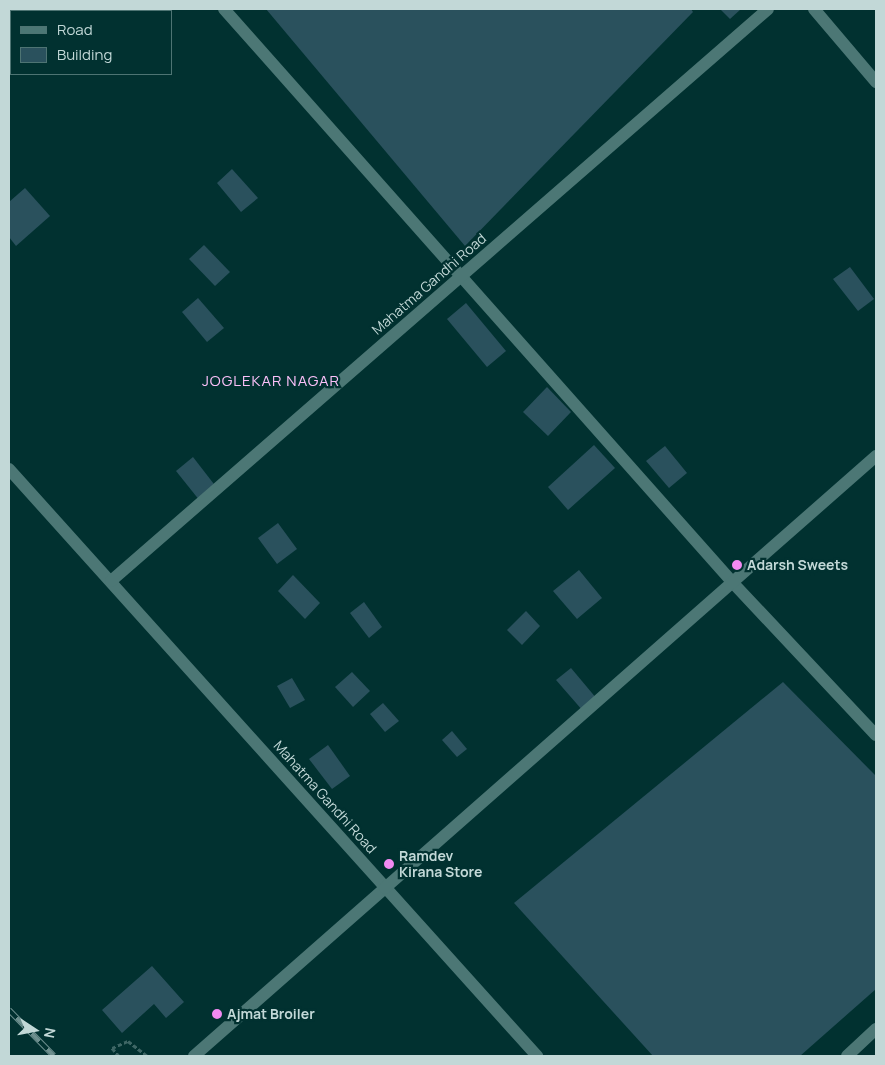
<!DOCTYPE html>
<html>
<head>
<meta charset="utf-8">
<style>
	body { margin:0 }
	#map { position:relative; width:885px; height:1065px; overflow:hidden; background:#013130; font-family:Manrope,sans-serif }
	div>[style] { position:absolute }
	.building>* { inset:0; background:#2a515d }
	.path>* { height:3px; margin-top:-1.5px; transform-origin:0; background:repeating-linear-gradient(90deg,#3e6665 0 4px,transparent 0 6.5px) }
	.pedestrian>* { height:12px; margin:-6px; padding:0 6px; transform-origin:6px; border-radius:6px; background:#4c7775 }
	.minor>* { height:12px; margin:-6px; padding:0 6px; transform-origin:6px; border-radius:6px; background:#4c7775 }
	.rail>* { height:5.5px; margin-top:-2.75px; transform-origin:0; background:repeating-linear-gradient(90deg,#013130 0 11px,#6d8f8e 0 22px); box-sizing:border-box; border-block:1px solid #6d8f8e }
	.dots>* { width:14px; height:14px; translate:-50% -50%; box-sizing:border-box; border:2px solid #013130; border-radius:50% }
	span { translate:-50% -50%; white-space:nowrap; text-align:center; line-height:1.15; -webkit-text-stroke:4.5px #013130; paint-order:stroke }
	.street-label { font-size:14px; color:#c2d8d7 }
	.poi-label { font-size:14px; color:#c2d8d7; font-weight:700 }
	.left { translate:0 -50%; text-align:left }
	.neighbourhood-label { font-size:15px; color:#fbc0f9; letter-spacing:1px }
	.frame { position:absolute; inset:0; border:10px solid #c2d8d7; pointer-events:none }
	.legend { position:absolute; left:10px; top:10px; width:162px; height:65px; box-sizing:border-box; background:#013130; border:1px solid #4e7473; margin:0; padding:6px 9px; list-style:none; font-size:15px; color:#c2d8d7 }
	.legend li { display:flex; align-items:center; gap:10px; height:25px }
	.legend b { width:25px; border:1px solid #4e7473 }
	.north { position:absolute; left:10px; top:1005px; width:50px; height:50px; -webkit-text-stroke:4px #013130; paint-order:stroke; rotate:101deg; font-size:14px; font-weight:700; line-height:20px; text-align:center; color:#c2d8d7 }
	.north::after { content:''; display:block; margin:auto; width:18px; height:22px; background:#c2d8d7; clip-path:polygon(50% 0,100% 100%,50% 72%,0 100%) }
</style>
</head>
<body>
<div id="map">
	<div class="building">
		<div style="clip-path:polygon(91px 9px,116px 9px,118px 11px,93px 11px)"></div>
		<div style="clip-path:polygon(266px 9px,691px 9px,693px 12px,465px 246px)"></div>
		<div style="clip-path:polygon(720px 9px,741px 9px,730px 19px)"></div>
		<div style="clip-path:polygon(232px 169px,258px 198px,241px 212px,217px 183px)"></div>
		<div style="clip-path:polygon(25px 188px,50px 216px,16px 246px,9px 237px,9px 202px)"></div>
		<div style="clip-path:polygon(204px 245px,230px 272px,215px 286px,189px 259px)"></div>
		<div style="clip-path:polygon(850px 267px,874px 299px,858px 311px,833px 279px)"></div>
		<div style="clip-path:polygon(198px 298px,224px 328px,207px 342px,182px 312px)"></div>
		<div style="clip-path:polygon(466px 303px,506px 351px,487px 367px,447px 319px)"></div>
		<div style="clip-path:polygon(547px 387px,571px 412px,548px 436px,523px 412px)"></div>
		<div style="clip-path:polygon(594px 445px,615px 468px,568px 510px,548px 487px)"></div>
		<div style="clip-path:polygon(665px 446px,687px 473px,669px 488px,646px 461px)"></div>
		<div style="clip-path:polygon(193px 457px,217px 488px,200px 501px,176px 471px)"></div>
		<div style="clip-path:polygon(278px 523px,297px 549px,277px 564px,258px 538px)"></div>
		<div style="clip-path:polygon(579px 570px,602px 598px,577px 619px,553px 591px)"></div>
		<div style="clip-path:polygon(293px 575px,320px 603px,305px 619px,278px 591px)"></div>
		<div style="clip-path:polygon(364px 602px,382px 627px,369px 638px,350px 613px)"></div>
		<div style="clip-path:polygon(526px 611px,540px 626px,522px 645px,507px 630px)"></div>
		<div style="clip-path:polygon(571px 668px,597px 699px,583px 711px,556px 680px)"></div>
		<div style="clip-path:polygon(352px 672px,370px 691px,353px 707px,335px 687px)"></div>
		<div style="clip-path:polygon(292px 678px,305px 700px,290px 708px,277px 686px)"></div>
		<div style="clip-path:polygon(783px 682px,876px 776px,876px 989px,800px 1056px,653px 1056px,514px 903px)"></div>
		<div style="clip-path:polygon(383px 703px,399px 721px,385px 732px,370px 714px)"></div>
		<div style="clip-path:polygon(452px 731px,467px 749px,457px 757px,442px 740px)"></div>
		<div style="clip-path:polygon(328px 745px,350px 776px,332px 789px,309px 759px)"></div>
		<div style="clip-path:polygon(152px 966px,184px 1002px,166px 1018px,154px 1004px,122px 1033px,102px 1010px)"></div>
	</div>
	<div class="path">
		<div style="left:119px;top:1056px;width:11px;rotate:-131deg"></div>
		<div style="left:112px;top:1048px;width:17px;rotate:-24deg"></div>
		<div style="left:128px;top:1041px;width:24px;rotate:38deg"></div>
	</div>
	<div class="pedestrian">
		<div style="left:194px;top:1056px;width:254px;rotate:-41.3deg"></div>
	</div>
	<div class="minor">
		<div style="left:224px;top:9px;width:769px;rotate:48.43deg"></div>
		<div style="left:734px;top:584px;width:207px;rotate:46.8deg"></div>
		<div style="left:814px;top:9px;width:96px;rotate:49.7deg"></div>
		<div style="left:9px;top:469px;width:790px;rotate:48.03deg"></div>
		<div style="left:111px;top:581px;width:871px;rotate:-41.04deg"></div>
		<div style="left:385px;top:888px;width:654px;rotate:-41.34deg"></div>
		<div style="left:847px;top:1056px;width:40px;rotate:-43deg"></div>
	</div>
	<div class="rail">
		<div style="left:9px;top:1010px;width:64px;rotate:45.6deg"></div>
	</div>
	<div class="dots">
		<div style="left:737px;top:565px;background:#f28af2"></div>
		<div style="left:389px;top:864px;background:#f28af2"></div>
		<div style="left:217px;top:1014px;background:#f28af2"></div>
	</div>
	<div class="street-label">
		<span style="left:429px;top:284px;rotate:-41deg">Mahatma Gandhi Road</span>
		<span style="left:325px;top:797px;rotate:48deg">Mahatma Gandhi Road</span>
	</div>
	<div class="poi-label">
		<span class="left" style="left:747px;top:565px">Adarsh Sweets</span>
		<span class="left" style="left:399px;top:864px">Ramdev<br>Kirana Store</span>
		<span class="left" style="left:227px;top:1014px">Ajmat Broiler</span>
	</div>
	<div class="neighbourhood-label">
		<span style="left:271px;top:381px">JOGLEKAR NAGAR</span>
	</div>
	<div class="frame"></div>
	<ul class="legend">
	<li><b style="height:6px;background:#4c7775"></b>Road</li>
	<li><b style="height:14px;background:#2a515d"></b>Building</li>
	</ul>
	<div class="north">N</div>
</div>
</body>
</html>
